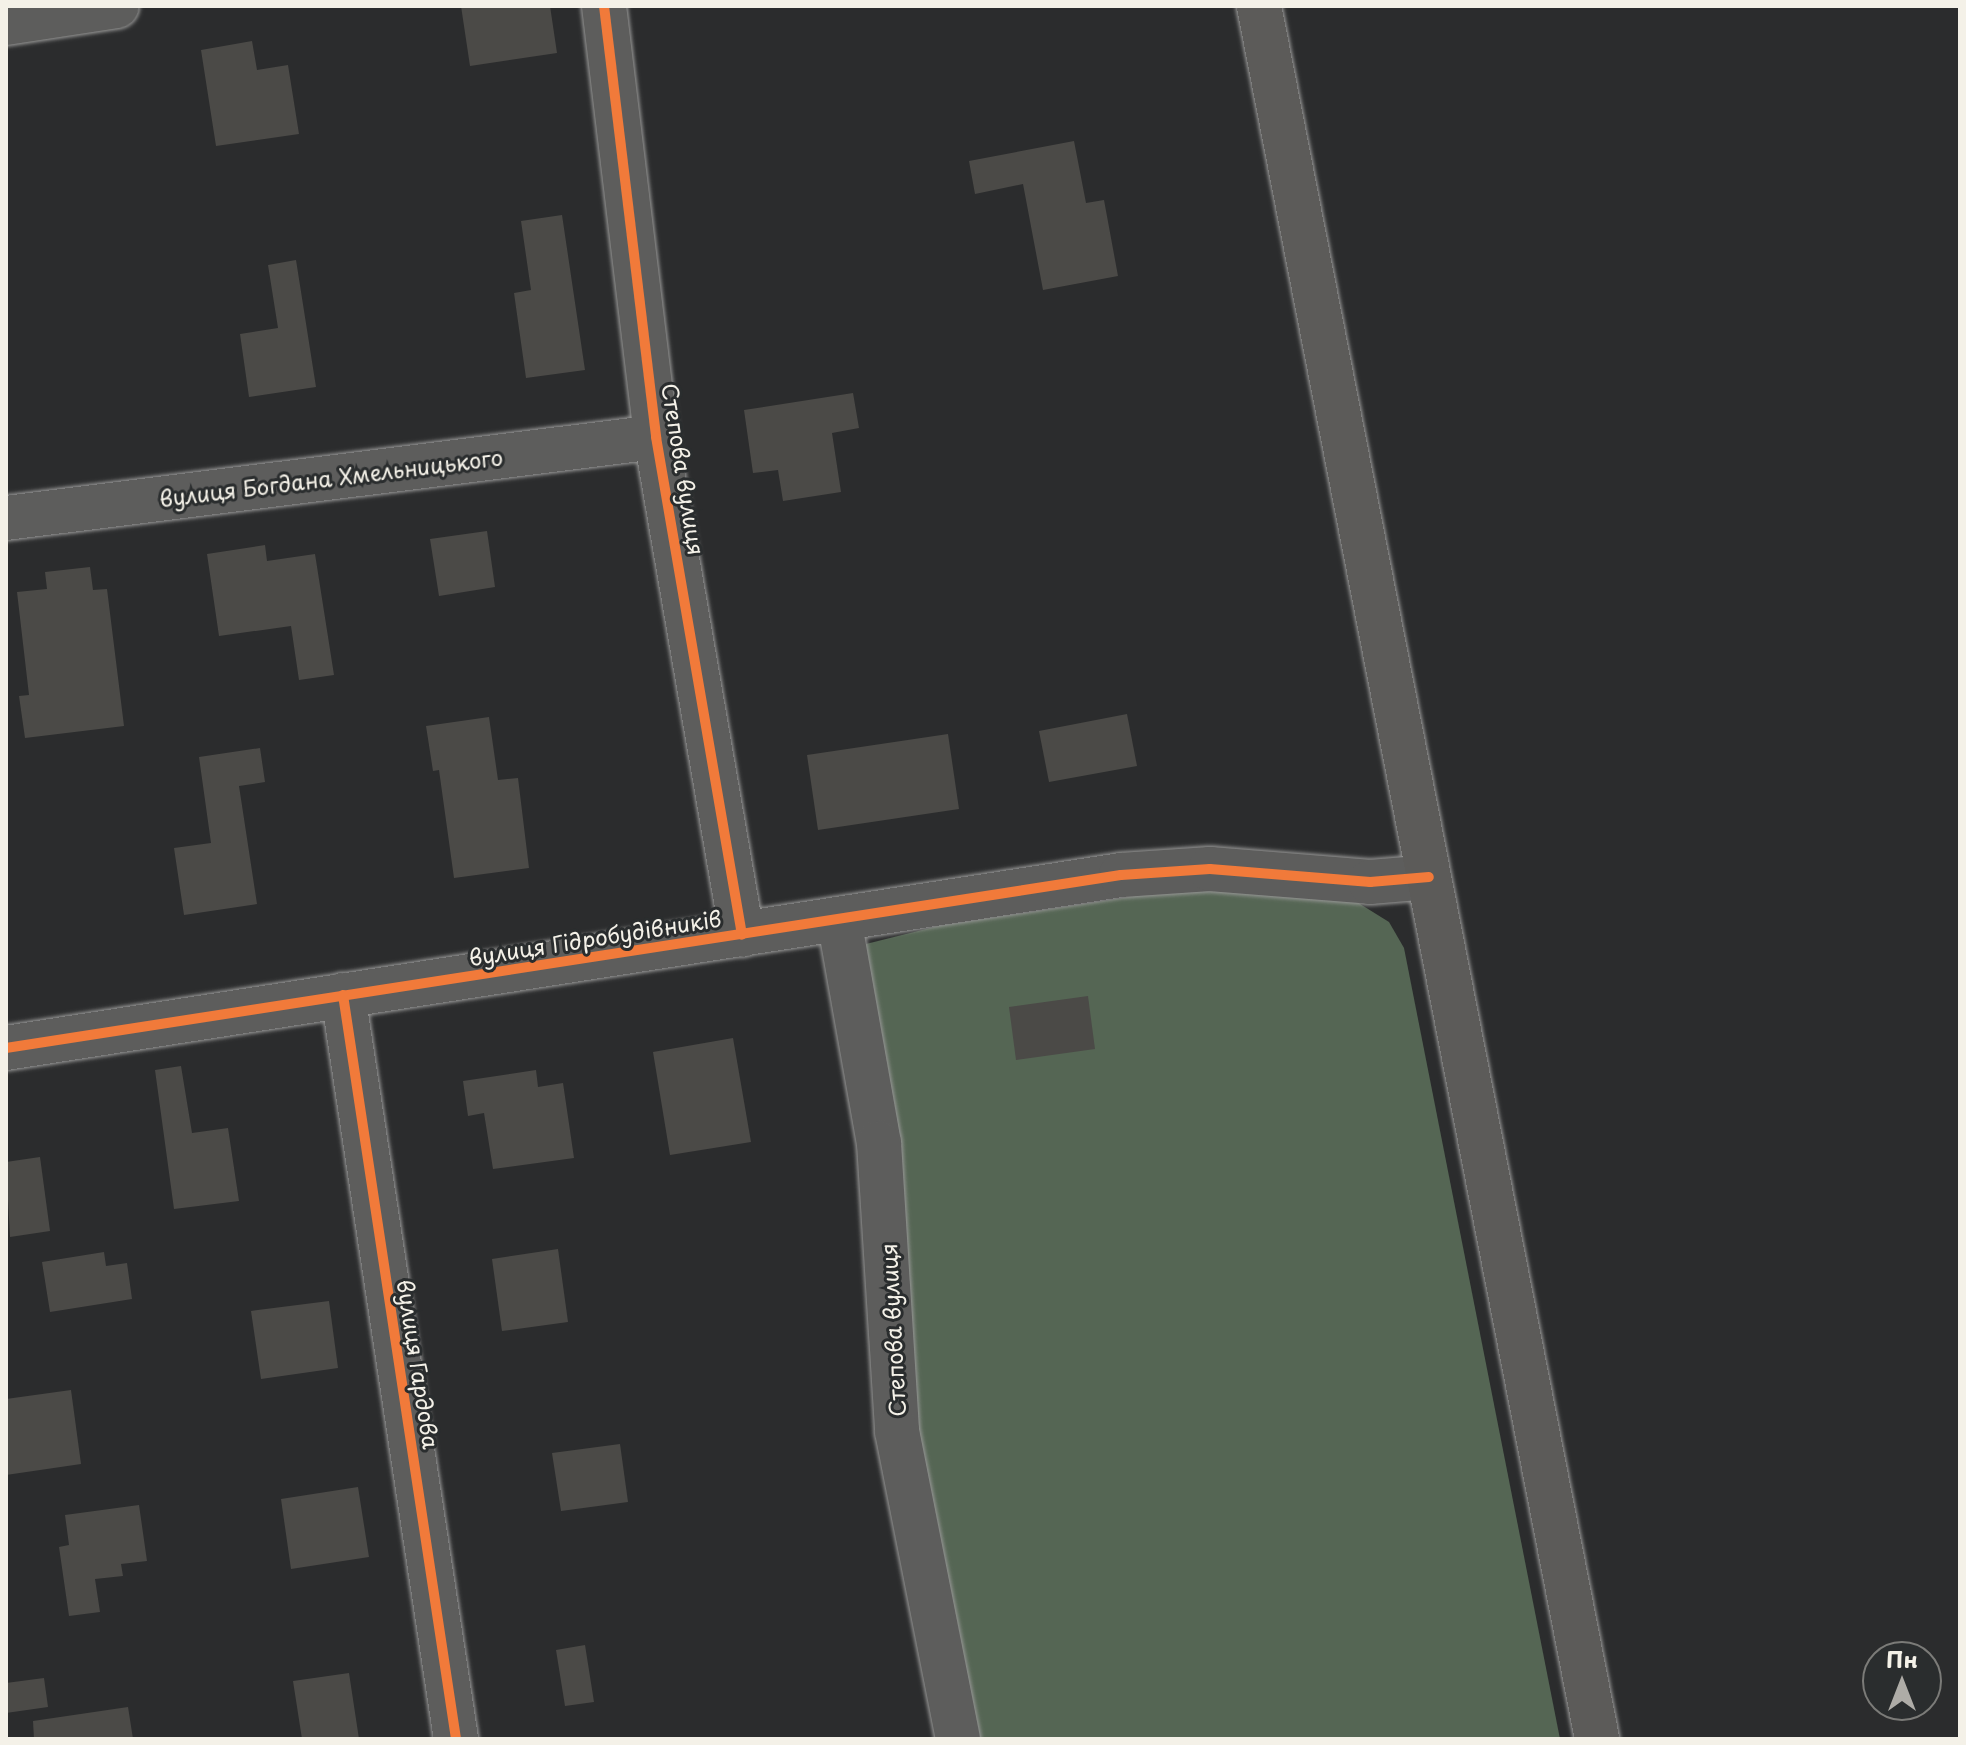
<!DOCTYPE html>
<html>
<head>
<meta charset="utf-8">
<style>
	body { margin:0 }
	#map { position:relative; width:1966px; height:1745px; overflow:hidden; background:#2b2c2d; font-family:"Playpen Sans",sans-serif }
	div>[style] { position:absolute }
	.green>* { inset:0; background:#556654 }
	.building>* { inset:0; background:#4b4a47 }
	.roads { filter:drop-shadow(0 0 2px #979796) drop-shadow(0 0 2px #979796) }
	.minor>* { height:44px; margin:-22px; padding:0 22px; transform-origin:22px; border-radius:22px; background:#5d5d5c }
	.major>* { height:44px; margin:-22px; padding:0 22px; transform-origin:22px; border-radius:22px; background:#5c5b59 }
	.cycleway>* { height:10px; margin:-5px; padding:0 5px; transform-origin:5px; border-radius:5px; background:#f17a3a }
	span { translate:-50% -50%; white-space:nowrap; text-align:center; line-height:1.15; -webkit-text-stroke:6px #2a2d2e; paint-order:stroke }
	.street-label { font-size:22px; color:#f4f1e8 }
	.frame { position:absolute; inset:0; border:8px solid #f4f1e8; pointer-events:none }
	.north { position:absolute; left:1862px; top:1641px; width:80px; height:80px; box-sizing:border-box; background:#2a2d2e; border:2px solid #7b7b78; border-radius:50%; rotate:0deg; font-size:22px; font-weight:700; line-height:32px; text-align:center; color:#f4f1e8 }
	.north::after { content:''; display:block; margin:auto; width:28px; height:36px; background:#aeaca7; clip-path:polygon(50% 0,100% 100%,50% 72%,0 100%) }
</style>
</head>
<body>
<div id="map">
	<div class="green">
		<div style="clip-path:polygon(1201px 886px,1352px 899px,1389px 922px,1404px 948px,1560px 1739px,971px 1739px,916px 1478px,866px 944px,938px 926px)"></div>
	</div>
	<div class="building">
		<div style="clip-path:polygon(461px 6px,550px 6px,557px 53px,470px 66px)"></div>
		<div style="clip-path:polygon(252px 41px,257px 70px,288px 65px,299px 134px,216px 146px,201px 50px)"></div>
		<div style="clip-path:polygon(1074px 141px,1086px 203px,1104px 200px,1118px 276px,1043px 290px,1023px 184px,975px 194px,969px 161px)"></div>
		<div style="clip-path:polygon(562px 215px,585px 370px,526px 378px,514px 293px,531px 290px,521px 221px)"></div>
		<div style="clip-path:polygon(296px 260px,316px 387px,249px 397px,240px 334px,278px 328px,268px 265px)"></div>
		<div style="clip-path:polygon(853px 393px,859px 428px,832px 433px,841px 492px,783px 501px,778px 470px,753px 473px,744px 410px)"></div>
		<div style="clip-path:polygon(487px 531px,495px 587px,439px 596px,430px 539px)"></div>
		<div style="clip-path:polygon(265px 545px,267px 561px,315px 554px,334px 675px,299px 680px,291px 626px,219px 636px,207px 554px)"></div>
		<div style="clip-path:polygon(90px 567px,93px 590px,107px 589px,124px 726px,25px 738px,19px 696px,29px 695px,17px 592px,47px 589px,45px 572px)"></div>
		<div style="clip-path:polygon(1127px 714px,1137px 766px,1049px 782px,1039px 731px)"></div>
		<div style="clip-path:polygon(489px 717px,498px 780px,518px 778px,529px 868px,454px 878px,439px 770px,433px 771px,426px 726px)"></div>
		<div style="clip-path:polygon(948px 734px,959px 809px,818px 830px,807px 755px)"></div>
		<div style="clip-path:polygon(260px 748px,265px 782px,239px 786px,257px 904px,184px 915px,174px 848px,211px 843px,199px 757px)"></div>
		<div style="clip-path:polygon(1088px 996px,1095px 1049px,1016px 1060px,1009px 1007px)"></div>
		<div style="clip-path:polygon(733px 1038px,751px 1142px,670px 1155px,653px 1052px)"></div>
		<div style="clip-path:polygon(181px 1066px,192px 1133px,228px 1128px,239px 1201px,174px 1209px,155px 1070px)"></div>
		<div style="clip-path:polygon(536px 1070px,538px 1087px,563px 1083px,574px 1158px,493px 1169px,484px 1113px,468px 1116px,463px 1081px)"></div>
		<div style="clip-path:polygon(40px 1157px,50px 1231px,10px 1237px,6px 1162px)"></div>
		<div style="clip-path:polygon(558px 1249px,568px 1322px,502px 1331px,492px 1259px)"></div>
		<div style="clip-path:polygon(104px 1252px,106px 1266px,127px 1263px,132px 1299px,50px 1312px,42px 1262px)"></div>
		<div style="clip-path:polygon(329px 1301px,338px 1368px,261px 1379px,251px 1311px)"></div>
		<div style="clip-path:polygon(71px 1390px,81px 1464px,6px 1475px,6px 1399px)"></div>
		<div style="clip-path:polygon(620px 1444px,628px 1502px,561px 1511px,552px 1453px)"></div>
		<div style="clip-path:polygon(358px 1487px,369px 1557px,291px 1569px,281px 1499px)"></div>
		<div style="clip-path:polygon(139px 1505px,147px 1561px,121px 1564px,123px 1576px,95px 1579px,100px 1612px,69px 1616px,59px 1547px,69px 1545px,65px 1515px)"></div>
		<div style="clip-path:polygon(585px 1645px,594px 1702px,565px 1706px,556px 1650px)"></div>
		<div style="clip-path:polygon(349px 1673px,359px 1739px,302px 1739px,293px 1681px)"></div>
		<div style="clip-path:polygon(44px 1678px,48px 1707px,6px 1713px,6px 1683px)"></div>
		<div style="clip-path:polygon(128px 1707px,133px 1739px,34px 1739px,33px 1721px)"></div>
	</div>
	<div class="roads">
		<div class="minor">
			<div style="left:604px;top:6px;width:434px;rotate:83.1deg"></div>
			<div style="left:656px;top:437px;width:505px;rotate:80.2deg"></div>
			<div style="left:6px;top:23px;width:112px;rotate:-8.7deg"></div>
			<div style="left:6px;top:518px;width:655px;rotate:-7.1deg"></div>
			<div style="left:839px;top:919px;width:228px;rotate:79.9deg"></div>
			<div style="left:879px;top:1143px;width:289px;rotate:86.4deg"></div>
			<div style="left:897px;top:1431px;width:314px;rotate:78.8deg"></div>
			<div style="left:343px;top:995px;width:753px;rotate:81.36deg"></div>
			<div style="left:6px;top:1048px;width:1128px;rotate:-8.82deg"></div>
			<div style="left:1121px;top:875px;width:89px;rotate:-3.9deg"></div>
			<div style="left:1210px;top:869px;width:161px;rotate:4.6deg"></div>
			<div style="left:1370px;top:882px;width:59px;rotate:-4.8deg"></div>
		</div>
		<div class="major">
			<div style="left:1259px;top:6px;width:1766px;rotate:78.96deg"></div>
		</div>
	</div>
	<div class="cycleway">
		<div style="left:604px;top:6px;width:434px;rotate:83.1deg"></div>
		<div style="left:656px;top:437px;width:505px;rotate:80.2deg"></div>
		<div style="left:343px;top:995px;width:753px;rotate:81.36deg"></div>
		<div style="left:6px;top:1048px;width:1128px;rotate:-8.82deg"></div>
		<div style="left:1121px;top:875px;width:89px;rotate:-3.9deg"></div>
		<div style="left:1210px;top:869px;width:161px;rotate:4.6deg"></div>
		<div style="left:1370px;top:882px;width:59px;rotate:-4.8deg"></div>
	</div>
	<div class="street-label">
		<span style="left:684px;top:469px;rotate:81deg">Степова вулиця</span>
		<span style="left:331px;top:477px;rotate:-7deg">вулиця Богдана Хмельницького</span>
		<span style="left:595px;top:937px;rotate:-9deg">вулиця Гідробудівників</span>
		<span style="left:892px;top:1330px;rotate:-93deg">Степова вулиця</span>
		<span style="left:419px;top:1364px;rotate:81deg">вулиця Гардова</span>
	</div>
	<div class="frame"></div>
	<div class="north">Пн</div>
</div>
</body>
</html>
